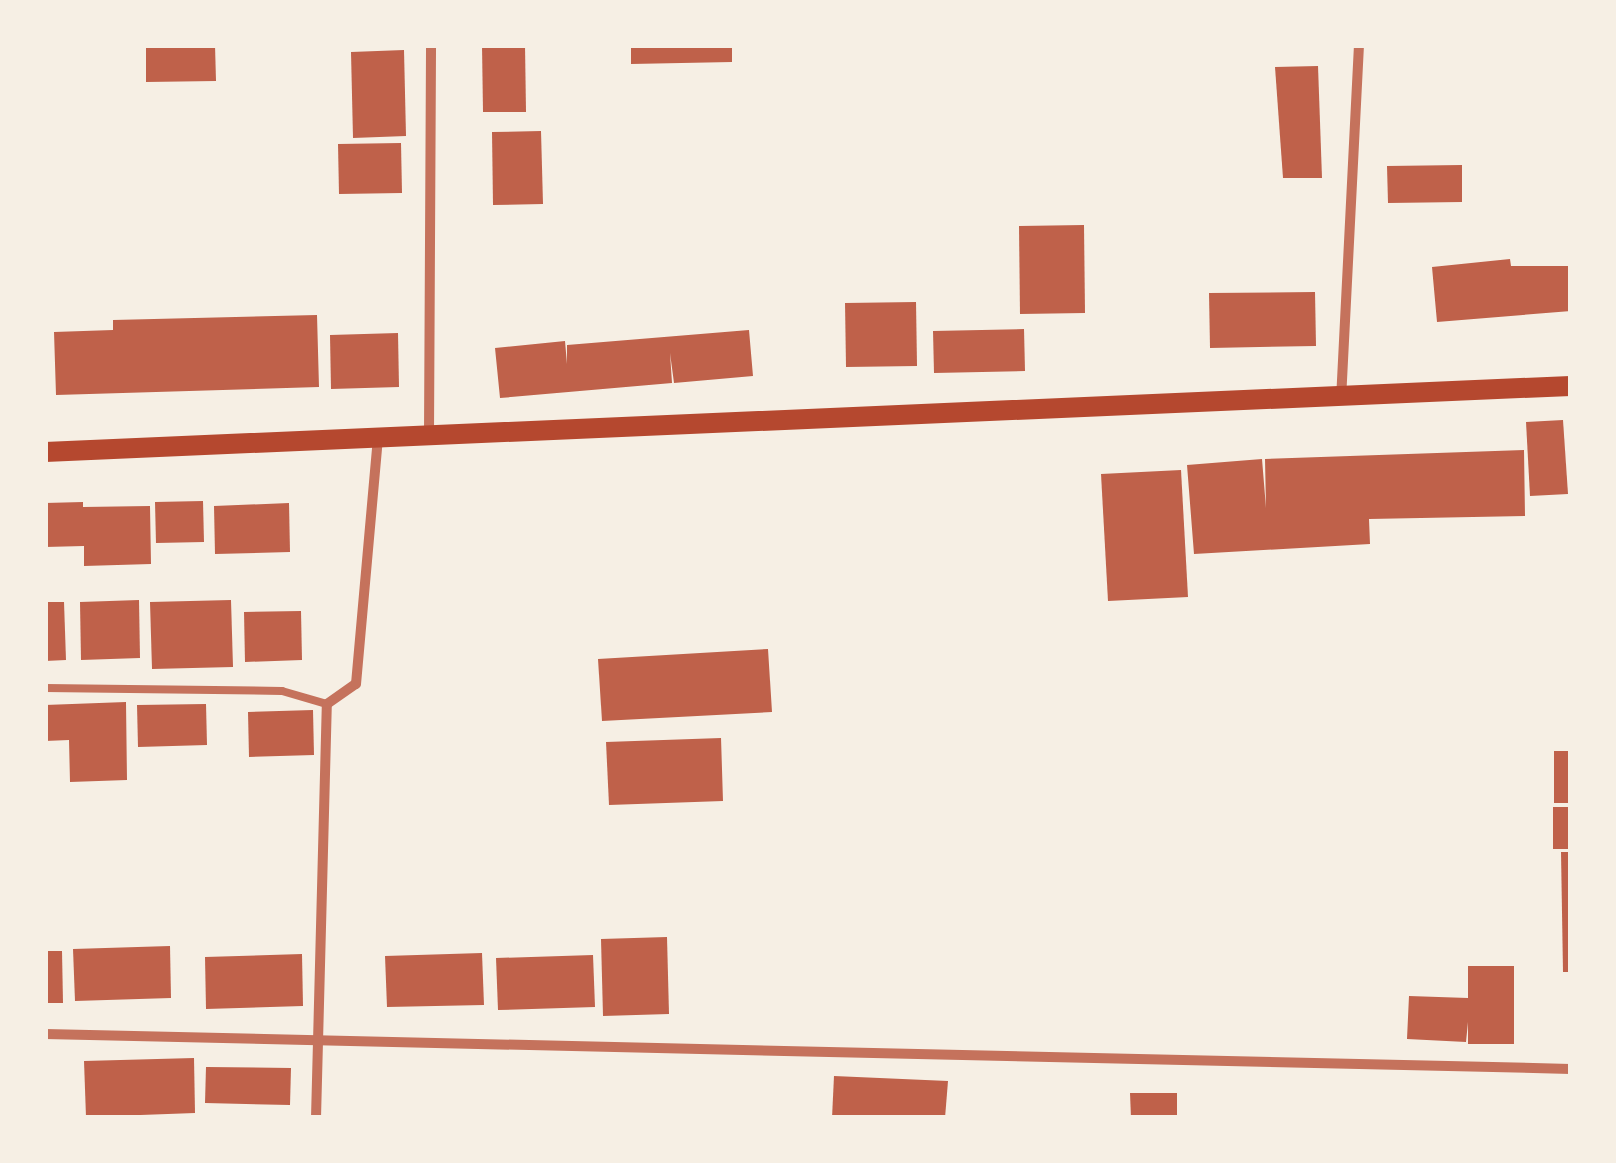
<!DOCTYPE html>
<html>
<head>
<meta charset="utf-8">
<style>
	body { margin:0 }
	#map { position:relative; width:1616px; height:1163px; overflow:hidden; background:#f6efe4; font-family:"Asap Condensed",sans-serif }
	div>[style] { position:absolute }
	.building>* { inset:0; background:#bf614a }
	.service>* { height:8px; margin:-4px; padding:0 4px; transform-origin:4px; border-radius:4px; background:#c5725c }
	.minor>* { height:10px; margin:-5px; padding:0 5px; transform-origin:5px; border-radius:5px; background:#c5725c }
	.secondary>* { height:20px; margin:-10px; padding:0 10px; transform-origin:10px; border-radius:10px; background:#b5482f }
	span { translate:-50% -50%; white-space:nowrap; text-align:center; line-height:1.15; -webkit-text-stroke:10px #f6efe4; paint-order:stroke }
	.frame { position:absolute; inset:0; border:48px solid #f6efe4; pointer-events:none }
</style>
</head>
<body>
<div id="map">
	<div class="building">
		<div style="clip-path:polygon(146px 45px,215px 45px,216px 81px,146px 82px)"></div>
		<div style="clip-path:polygon(482px 45px,525px 45px,526px 112px,483px 112px)"></div>
		<div style="clip-path:polygon(631px 45px,732px 45px,732px 62px,631px 64px)"></div>
		<div style="clip-path:polygon(404px 50px,406px 136px,353px 138px,351px 52px)"></div>
		<div style="clip-path:polygon(1318px 66px,1322px 178px,1283px 178px,1275px 67px)"></div>
		<div style="clip-path:polygon(541px 131px,543px 204px,493px 205px,492px 132px)"></div>
		<div style="clip-path:polygon(401px 143px,402px 193px,339px 194px,338px 144px)"></div>
		<div style="clip-path:polygon(1462px 165px,1462px 202px,1388px 203px,1387px 166px)"></div>
		<div style="clip-path:polygon(1084px 225px,1085px 313px,1020px 314px,1019px 226px)"></div>
		<div style="clip-path:polygon(1510px 259px,1511px 266px,1571px 266px,1571px 311px,1437px 322px,1432px 267px)"></div>
		<div style="clip-path:polygon(1315px 292px,1316px 346px,1210px 348px,1209px 293px)"></div>
		<div style="clip-path:polygon(916px 302px,917px 366px,846px 367px,845px 303px)"></div>
		<div style="clip-path:polygon(317px 315px,319px 387px,56px 395px,54px 332px,113px 330px,113px 320px)"></div>
		<div style="clip-path:polygon(1024px 329px,1025px 371px,934px 373px,933px 331px)"></div>
		<div style="clip-path:polygon(749px 330px,753px 376px,674px 383px,670px 353px,672px 383px,500px 398px,495px 348px,565px 341px,567px 364px,567px 345px)"></div>
		<div style="clip-path:polygon(398px 333px,399px 387px,331px 389px,330px 335px)"></div>
		<div style="clip-path:polygon(1563px 420px,1568px 494px,1530px 496px,1526px 422px)"></div>
		<div style="clip-path:polygon(1524px 450px,1525px 516px,1369px 519px,1370px 544px,1194px 554px,1187px 465px,1262px 459px,1266px 508px,1265px 459px)"></div>
		<div style="clip-path:polygon(1181px 470px,1188px 597px,1108px 601px,1101px 474px)"></div>
		<div style="clip-path:polygon(203px 501px,204px 542px,156px 543px,155px 502px)"></div>
		<div style="clip-path:polygon(83px 502px,83px 507px,150px 506px,151px 564px,84px 566px,84px 546px,45px 547px,45px 503px)"></div>
		<div style="clip-path:polygon(289px 503px,290px 552px,215px 554px,214px 506px)"></div>
		<div style="clip-path:polygon(139px 600px,140px 658px,81px 660px,80px 602px)"></div>
		<div style="clip-path:polygon(231px 600px,233px 667px,152px 669px,150px 602px)"></div>
		<div style="clip-path:polygon(45px 602px,64px 602px,66px 660px,45px 661px)"></div>
		<div style="clip-path:polygon(301px 611px,302px 660px,245px 662px,244px 612px)"></div>
		<div style="clip-path:polygon(768px 649px,772px 712px,602px 721px,598px 659px)"></div>
		<div style="clip-path:polygon(126px 702px,127px 780px,70px 782px,69px 740px,45px 741px,45px 705px)"></div>
		<div style="clip-path:polygon(206px 704px,207px 745px,138px 747px,137px 705px)"></div>
		<div style="clip-path:polygon(313px 710px,314px 755px,249px 757px,248px 712px)"></div>
		<div style="clip-path:polygon(721px 738px,723px 801px,609px 805px,606px 742px)"></div>
		<div style="clip-path:polygon(1554px 751px,1571px 751px,1571px 803px,1554px 803px)"></div>
		<div style="clip-path:polygon(1553px 807px,1571px 807px,1571px 849px,1553px 849px)"></div>
		<div style="clip-path:polygon(1561px 852px,1571px 852px,1571px 972px,1563px 972px)"></div>
		<div style="clip-path:polygon(667px 937px,669px 1014px,603px 1016px,601px 939px)"></div>
		<div style="clip-path:polygon(170px 946px,171px 998px,75px 1001px,73px 949px)"></div>
		<div style="clip-path:polygon(45px 951px,62px 951px,63px 1003px,45px 1003px)"></div>
		<div style="clip-path:polygon(482px 953px,484px 1005px,387px 1007px,385px 956px)"></div>
		<div style="clip-path:polygon(302px 954px,303px 1006px,206px 1009px,205px 957px)"></div>
		<div style="clip-path:polygon(593px 955px,595px 1007px,498px 1010px,496px 958px)"></div>
		<div style="clip-path:polygon(1468px 966px,1514px 966px,1514px 1044px,1468px 1044px,1468px 1022px,1466px 1042px,1407px 1039px,1409px 996px,1468px 998px)"></div>
		<div style="clip-path:polygon(194px 1058px,195px 1113px,86px 1117px,84px 1061px)"></div>
		<div style="clip-path:polygon(206px 1067px,291px 1068px,290px 1105px,205px 1103px)"></div>
		<div style="clip-path:polygon(834px 1076px,948px 1081px,945px 1118px,832px 1118px)"></div>
		<div style="clip-path:polygon(1130px 1093px,1177px 1093px,1177px 1118px,1131px 1118px)"></div>
	</div>
	<div class="service">
		<div style="left:45px;top:688px;width:237px;rotate:0.7deg"></div>
		<div style="left:282px;top:691px;width:47px;rotate:16.1deg"></div>
	</div>
	<div class="minor">
		<div style="left:1341px;top:400px;width:355px;rotate:-87.1deg"></div>
		<div style="left:429px;top:433px;width:388px;rotate:-89.7deg"></div>
		<div style="left:45px;top:1034px;width:1526px;rotate:1.31deg"></div>
		<div style="left:316px;top:1118px;width:414px;rotate:-88.5deg"></div>
		<div style="left:327px;top:704px;width:35px;rotate:-35deg"></div>
		<div style="left:356px;top:684px;width:248px;rotate:-84.9deg"></div>
	</div>
	<div class="secondary">
		<div style="left:45px;top:452px;width:1527px;rotate:-2.48deg"></div>
	</div>
	<div class="frame"></div>
</div>
</body>
</html>
